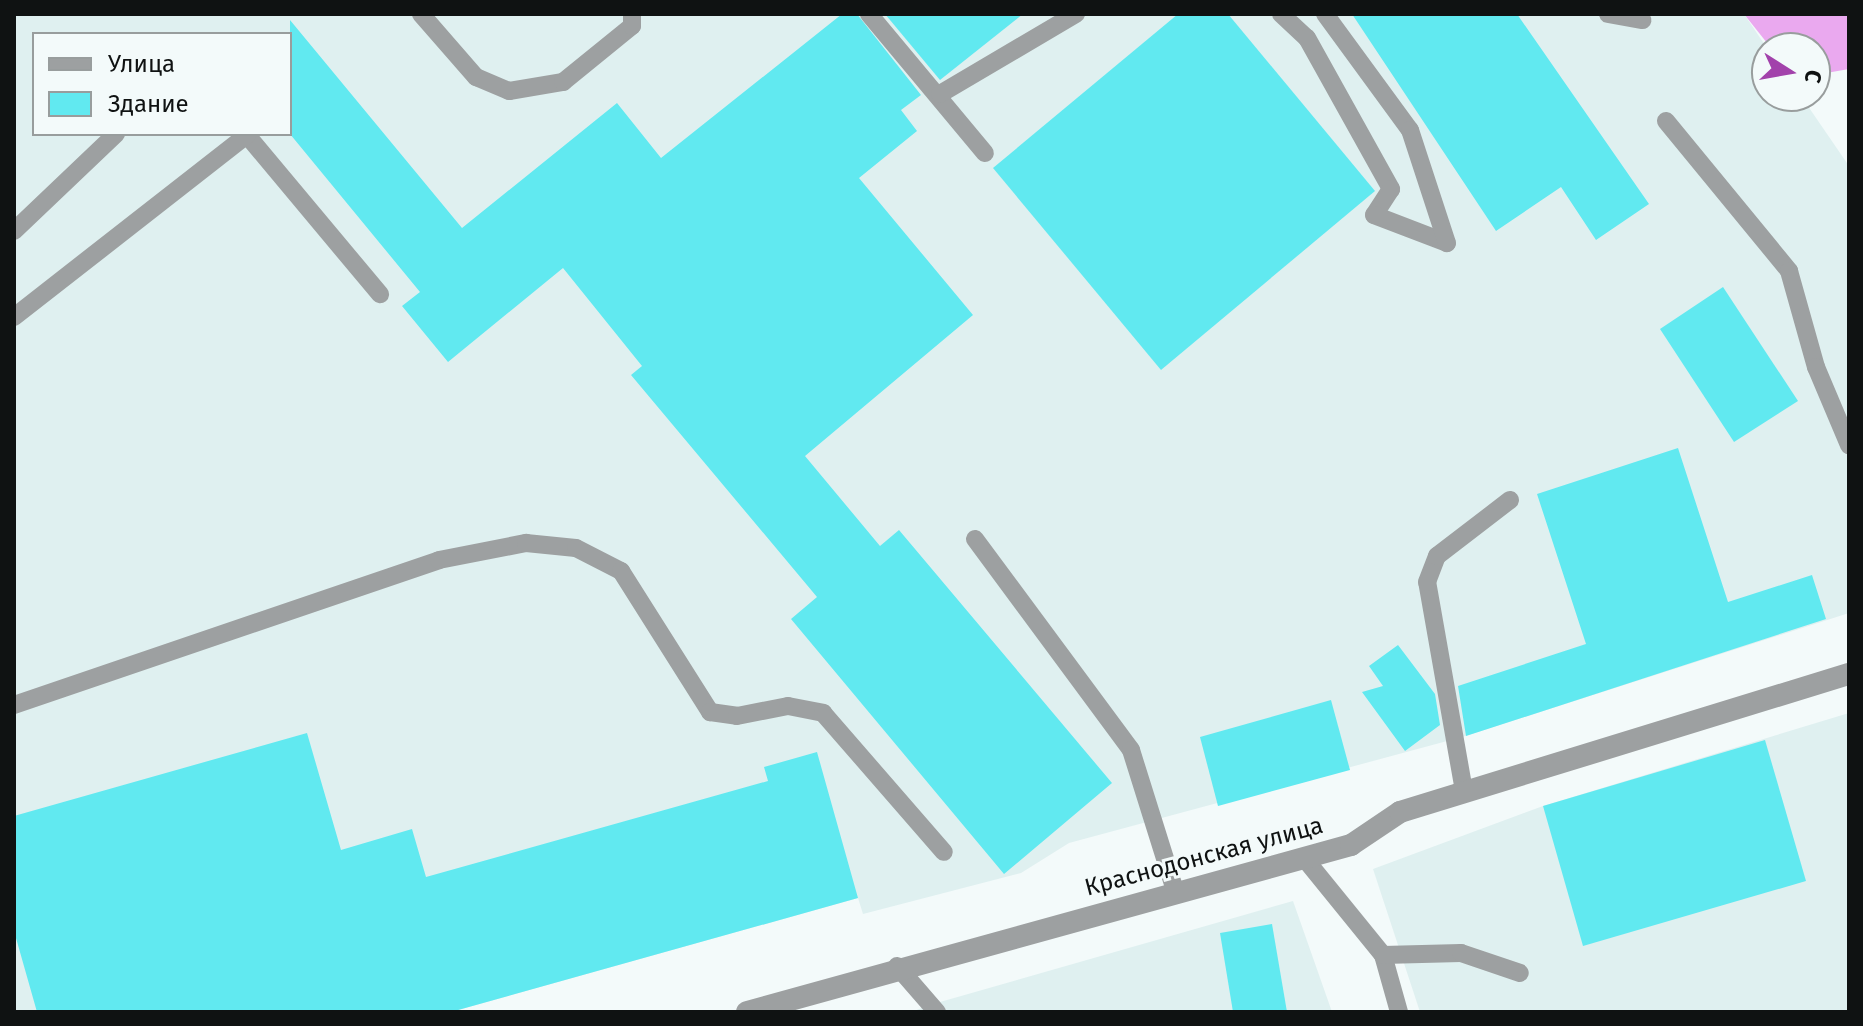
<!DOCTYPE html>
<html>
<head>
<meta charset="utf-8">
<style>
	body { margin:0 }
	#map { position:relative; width:1863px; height:1026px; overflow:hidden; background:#f3fafa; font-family:"Fira Sans",sans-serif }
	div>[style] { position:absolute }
	.built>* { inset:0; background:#dff0f0 }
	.forest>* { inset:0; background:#eaa9ef }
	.building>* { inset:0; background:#61e9f0 }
	.service>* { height:18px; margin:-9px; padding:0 9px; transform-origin:9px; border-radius:9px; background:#9da0a1 }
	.minor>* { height:22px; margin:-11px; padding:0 11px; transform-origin:11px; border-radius:11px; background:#9da0a1 }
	span { translate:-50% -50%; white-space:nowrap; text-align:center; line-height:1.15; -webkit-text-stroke:6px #f3fafa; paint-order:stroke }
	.street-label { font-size:24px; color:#0f1212 }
	.frame { position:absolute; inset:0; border:16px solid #0f1212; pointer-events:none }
	.legend { position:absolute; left:32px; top:32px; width:260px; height:104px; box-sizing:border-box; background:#f3fafa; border:2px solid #989d9d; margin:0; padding:10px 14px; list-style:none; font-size:24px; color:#0f1212 }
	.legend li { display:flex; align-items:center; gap:16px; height:40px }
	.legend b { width:40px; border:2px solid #989d9d }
	.north { position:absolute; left:1751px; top:32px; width:80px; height:80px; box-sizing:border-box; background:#f3fafa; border:2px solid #989d9d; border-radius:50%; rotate:101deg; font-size:22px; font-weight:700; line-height:32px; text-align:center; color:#0f1212 }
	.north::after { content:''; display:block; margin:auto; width:28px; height:36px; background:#a242ab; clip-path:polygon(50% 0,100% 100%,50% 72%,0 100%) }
</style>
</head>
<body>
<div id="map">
	<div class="built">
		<div style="clip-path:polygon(evenodd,14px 14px,1744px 14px,1767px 48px,1767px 96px,1801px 96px,1849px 166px,1849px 613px,1462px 737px,1069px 843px,1021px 873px,863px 914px,858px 898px,451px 1012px,14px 1012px,14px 14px,34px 34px,290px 34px,290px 134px,34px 134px,34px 34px)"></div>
		<div style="clip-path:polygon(1849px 713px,1849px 1012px,1420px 1012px,1373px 869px,1543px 806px)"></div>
		<div style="clip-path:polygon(1293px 901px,1332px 1012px,911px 1012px,933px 1004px)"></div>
	</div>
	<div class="forest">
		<div style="clip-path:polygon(1744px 14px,1849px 14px,1849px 69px,1815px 75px,1815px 48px,1771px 48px)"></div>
	</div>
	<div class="building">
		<div style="clip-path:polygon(842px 14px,857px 14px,921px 95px,901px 110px,917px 131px,859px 178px,973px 315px,805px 456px,880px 546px,899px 530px,1112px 783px,1004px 874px,791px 619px,817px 597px,631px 375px,642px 366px,563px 268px,448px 362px,402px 306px,420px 292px,290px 134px,290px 20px,462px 228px,617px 103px,661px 158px)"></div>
		<div style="clip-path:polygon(885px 14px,1023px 14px,940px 80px)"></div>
		<div style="clip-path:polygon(1178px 14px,1228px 14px,1375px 191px,1161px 370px,993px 168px)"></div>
		<div style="clip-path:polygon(1352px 14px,1517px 14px,1649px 204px,1596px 240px,1561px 187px,1496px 231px)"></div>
		<div style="clip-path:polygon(1723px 287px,1798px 401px,1734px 442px,1660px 329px)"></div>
		<div style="clip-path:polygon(1678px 448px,1728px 602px,1812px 575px,1826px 619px,1466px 736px,1458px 686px,1586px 644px,1537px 494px)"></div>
		<div style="clip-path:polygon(1398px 645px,1435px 694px,1440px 725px,1405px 751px,1362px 692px,1383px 686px,1369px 666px)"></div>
		<div style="clip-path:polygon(1331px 700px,1350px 770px,1218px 806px,1200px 737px)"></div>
		<div style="clip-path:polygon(307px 733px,341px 850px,412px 829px,426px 877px,768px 781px,764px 767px,817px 752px,858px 898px,451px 1012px,37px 1012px,14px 931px,14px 816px)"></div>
		<div style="clip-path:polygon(1765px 740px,1806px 881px,1583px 946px,1543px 806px)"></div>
		<div style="clip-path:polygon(1272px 924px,1287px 1012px,1233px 1012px,1220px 933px)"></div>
	</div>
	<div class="service">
		<div style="left:421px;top:14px;width:84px;rotate:48.9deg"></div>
		<div style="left:476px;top:77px;width:36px;rotate:23deg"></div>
		<div style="left:509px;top:91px;width:55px;rotate:-9.5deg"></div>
		<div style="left:563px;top:82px;width:89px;rotate:-39.1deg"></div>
		<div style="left:632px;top:26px;width:12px;rotate:-90deg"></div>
		<div style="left:869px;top:14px;width:181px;rotate:50.2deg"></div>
		<div style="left:1281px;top:14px;width:35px;rotate:43deg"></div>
		<div style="left:1307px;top:38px;width:173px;rotate:60.9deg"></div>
		<div style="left:1391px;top:189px;width:31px;rotate:123deg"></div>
		<div style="left:1374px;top:215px;width:78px;rotate:21deg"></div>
		<div style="left:1325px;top:14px;width:144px;rotate:53.8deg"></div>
		<div style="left:1410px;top:130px;width:119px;rotate:71.9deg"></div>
		<div style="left:1608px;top:14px;width:35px;rotate:10deg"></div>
		<div style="left:940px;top:94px;width:158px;rotate:-30.5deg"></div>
		<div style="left:1666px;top:121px;width:194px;rotate:50.6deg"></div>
		<div style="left:1789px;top:271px;width:100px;rotate:74.3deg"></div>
		<div style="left:1816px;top:367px;width:85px;rotate:67.1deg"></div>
		<div style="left:246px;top:134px;width:209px;rotate:50.1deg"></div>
		<div style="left:14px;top:231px;width:141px;rotate:-43.6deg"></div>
		<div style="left:14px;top:317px;width:296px;rotate:-38deg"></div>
		<div style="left:975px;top:539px;width:262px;rotate:53.5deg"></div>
		<div style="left:1131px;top:750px;width:147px;rotate:72.6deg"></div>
		<div style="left:14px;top:705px;width:449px;rotate:-18.8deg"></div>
		<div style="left:439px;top:560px;width:89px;rotate:-11.1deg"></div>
		<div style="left:526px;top:543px;width:50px;rotate:5.7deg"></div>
		<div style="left:576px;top:548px;width:51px;rotate:27.1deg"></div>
		<div style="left:621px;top:571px;width:167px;rotate:57.7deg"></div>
		<div style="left:710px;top:712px;width:27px;rotate:8deg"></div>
		<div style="left:737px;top:716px;width:52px;rotate:-11.1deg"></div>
		<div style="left:788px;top:706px;width:36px;rotate:11deg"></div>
		<div style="left:823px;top:713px;width:184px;rotate:49deg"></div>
		<div style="left:1464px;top:791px;width:212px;rotate:-100deg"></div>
		<div style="left:1427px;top:582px;width:28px;rotate:-69deg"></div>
		<div style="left:1437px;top:556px;width:92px;rotate:-37.5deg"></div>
		<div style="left:1305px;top:859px;width:124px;rotate:50.9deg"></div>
		<div style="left:1383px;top:955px;width:59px;rotate:74.3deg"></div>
		<div style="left:1383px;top:955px;width:78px;rotate:-1.5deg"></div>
		<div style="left:1461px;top:953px;width:62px;rotate:18.7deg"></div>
		<div style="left:897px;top:966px;width:61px;rotate:49deg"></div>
	</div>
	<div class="minor">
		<div style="left:747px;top:1012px;width:627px;rotate:-15.46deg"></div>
		<div style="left:1351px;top:845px;width:59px;rotate:-34deg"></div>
		<div style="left:1400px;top:812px;width:470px;rotate:-17.1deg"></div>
	</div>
	<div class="street-label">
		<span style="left:1204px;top:857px;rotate:-15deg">Краснодонская улица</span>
	</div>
	<div class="frame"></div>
	<ul class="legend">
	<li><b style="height:10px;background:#9da0a1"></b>Улица</li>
	<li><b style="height:22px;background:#61e9f0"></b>Здание</li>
	</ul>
	<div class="north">С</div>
</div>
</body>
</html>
